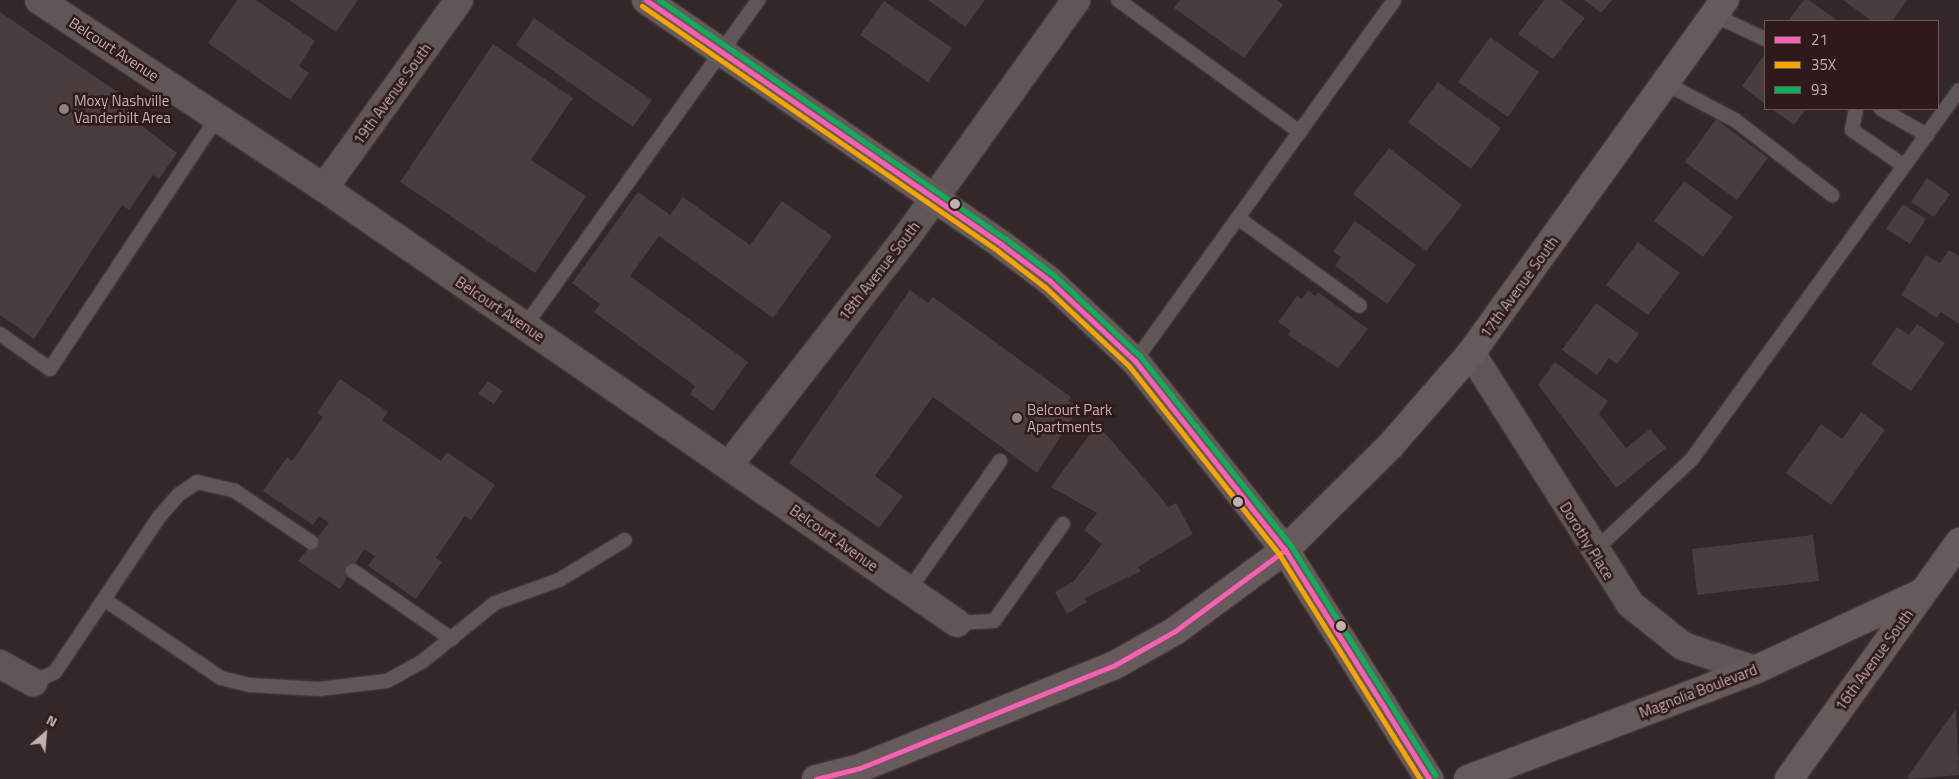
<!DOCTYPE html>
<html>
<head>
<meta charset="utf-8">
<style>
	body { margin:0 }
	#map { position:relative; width:1959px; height:779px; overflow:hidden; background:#332727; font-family:"Titillium Web",sans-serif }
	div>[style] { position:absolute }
	.building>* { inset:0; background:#493d3d }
	.roads { filter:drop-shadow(0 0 1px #4d4443) drop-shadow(0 0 1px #4d4443) }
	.service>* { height:14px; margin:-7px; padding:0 7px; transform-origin:7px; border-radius:7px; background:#615656 }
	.minor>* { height:28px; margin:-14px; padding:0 14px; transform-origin:14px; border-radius:14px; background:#615656 }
	.secondary>* { height:28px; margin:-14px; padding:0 14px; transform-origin:14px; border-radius:14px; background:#665a5a }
	.bus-1>* { height:5px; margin:-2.5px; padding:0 2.5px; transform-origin:2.5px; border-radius:2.5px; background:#f860b3 }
	.bus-2>* { height:5px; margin:-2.5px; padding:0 2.5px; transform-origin:2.5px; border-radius:2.5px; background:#f7a600 }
	.bus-3>* { height:5px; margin:-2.5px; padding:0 2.5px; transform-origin:2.5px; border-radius:2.5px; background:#0daf5c }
	.dots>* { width:14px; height:14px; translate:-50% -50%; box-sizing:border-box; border:2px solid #2e1a1a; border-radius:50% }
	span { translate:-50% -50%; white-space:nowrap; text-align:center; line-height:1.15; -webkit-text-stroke:5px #2e1a1a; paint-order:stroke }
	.street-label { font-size:15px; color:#c5b0af }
	.poi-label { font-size:15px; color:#c5b0af }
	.left { translate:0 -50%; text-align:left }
	.legend { position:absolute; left:1764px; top:20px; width:175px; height:90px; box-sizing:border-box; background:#2e1a1a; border:1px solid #6a5656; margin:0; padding:6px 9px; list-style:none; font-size:15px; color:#c5b0af }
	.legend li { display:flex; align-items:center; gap:10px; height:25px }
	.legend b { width:25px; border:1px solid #6a5656 }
	.north { position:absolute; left:20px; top:709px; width:50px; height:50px; -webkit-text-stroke:4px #2e1a1a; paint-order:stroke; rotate:27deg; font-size:14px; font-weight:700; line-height:20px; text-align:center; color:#c5b0af }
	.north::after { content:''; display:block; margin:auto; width:18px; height:22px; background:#c5b0af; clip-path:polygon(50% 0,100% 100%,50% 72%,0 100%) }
</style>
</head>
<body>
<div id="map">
	<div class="building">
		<div style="clip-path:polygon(237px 0,256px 0,315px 41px,299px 66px,309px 73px,290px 100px,208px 43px)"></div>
		<div style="clip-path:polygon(289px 0,358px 0,336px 32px)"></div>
		<div style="clip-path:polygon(928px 0,985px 0,965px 27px)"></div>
		<div style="clip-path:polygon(1180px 0,1277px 0,1283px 5px,1244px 58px,1174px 8px)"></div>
		<div style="clip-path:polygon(1544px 0,1561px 0,1585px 18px,1553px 59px,1518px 34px)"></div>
		<div style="clip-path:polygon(1584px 0,1612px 0,1601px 13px)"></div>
		<div style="clip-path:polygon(1804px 0,1809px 0,1838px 21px,1788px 21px)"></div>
		<div style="clip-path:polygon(1843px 0,1907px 0,1892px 21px,1872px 21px)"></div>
		<div style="clip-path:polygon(884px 1px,952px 48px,928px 82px,860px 35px)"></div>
		<div style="clip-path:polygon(0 12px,122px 95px,118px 102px,139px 116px,136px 121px,177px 153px,159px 179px,153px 175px,129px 210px,122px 205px,34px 339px,0 315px)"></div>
		<div style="clip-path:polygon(534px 18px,652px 100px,633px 127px,516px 45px)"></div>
		<div style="clip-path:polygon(1490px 37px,1539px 72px,1508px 117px,1458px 82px)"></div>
		<div style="clip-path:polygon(493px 44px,573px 98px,531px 160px,586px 196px,535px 273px,400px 182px)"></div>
		<div style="clip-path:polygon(1765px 54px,1765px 104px,1742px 86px)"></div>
		<div style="clip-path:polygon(1438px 82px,1501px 128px,1471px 169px,1408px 122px)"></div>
		<div style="clip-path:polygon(1772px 109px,1806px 109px,1794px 125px)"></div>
		<div style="clip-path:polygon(1716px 119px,1768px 158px,1737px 200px,1685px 162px)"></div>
		<div style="clip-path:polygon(1389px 148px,1462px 205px,1426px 251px,1353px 194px)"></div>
		<div style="clip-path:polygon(1927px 178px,1950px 194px,1934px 217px,1911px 202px)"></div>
		<div style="clip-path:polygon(1684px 181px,1733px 217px,1703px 257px,1654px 221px)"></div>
		<div style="clip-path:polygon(638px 192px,670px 215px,683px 197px,750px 245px,782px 201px,832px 236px,773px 318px,659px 236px,630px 276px,748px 362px,713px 411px,690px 394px,695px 386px,594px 312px,600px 304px,572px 283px)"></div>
		<div style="clip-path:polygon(1903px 204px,1926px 219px,1910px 244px,1886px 229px)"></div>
		<div style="clip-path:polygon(1355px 221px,1416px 265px,1387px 304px,1335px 266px,1341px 257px,1333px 252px)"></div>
		<div style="clip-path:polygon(1638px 242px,1680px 273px,1648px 315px,1606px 285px)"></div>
		<div style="clip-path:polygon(1949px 250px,1959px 256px,1959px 324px,1941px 312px,1937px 318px,1901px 295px,1926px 255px,1940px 263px)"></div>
		<div style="clip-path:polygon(910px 290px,928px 303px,933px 297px,1071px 397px,1068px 401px,1079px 408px,1037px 473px,933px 397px,875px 476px,903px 496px,879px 528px,789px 463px)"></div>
		<div style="clip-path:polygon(1308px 290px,1315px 296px,1318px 292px,1368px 329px,1338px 368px,1288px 335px,1291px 331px,1278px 322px,1297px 296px,1302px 299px)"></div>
		<div style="clip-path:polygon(1596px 303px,1639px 334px,1617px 364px,1609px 358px,1597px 375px,1562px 350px)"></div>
		<div style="clip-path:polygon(1917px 324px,1945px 343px,1911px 391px,1871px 364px,1897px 327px,1909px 335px)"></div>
		<div style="clip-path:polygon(1555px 362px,1608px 401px,1599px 414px,1626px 448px,1650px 429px,1666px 448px,1616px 488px,1538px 385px)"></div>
		<div style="clip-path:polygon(340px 379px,388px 412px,382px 420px,441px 461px,447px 452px,495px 485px,471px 520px,465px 516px,436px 558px,442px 562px,416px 599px,368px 566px,375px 556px,364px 549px,340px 589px,298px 561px,329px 523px,319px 516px,313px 525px,263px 491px,287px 457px,292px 461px,323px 417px,317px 413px)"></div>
		<div style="clip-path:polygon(488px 381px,503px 391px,494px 404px,478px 394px)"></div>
		<div style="clip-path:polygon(1861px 412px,1885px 430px,1831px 505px,1786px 473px,1821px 424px,1842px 439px)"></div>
		<div style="clip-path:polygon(1097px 424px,1169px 507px,1176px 503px,1193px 534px,1138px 567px,1141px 571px,1085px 598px,1087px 602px,1067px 614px,1055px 592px,1074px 581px,1102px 544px,1084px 530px,1097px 513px,1051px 487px)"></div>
		<div style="clip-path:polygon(1813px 535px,1819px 581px,1697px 595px,1692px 549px)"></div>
		<div style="clip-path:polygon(1956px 709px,1959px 775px,1910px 779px,1907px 777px)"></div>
	</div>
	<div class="roads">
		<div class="service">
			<div style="left:1118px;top:0;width:225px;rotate:36deg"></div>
			<div style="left:1714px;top:15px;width:56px;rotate:25.2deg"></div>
			<div style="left:1665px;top:83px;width:79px;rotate:27.9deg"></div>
			<div style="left:1735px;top:120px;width:123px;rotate:37.7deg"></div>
			<div style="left:1856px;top:109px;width:21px;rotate:101deg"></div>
			<div style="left:1852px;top:130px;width:63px;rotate:34.7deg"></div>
			<div style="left:1881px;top:109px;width:53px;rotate:29.5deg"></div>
			<div style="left:1238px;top:218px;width:150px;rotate:35.8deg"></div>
			<div style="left:525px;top:326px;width:401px;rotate:-54.4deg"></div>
			<div style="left:0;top:334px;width:61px;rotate:35deg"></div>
			<div style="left:50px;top:369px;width:301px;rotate:-56.4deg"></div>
			<div style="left:1135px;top:361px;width:444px;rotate:-54.3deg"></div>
			<div style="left:1593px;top:552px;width:136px;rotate:-43.2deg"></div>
			<div style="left:1692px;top:459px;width:455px;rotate:-54.1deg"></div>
			<div style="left:353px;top:571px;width:120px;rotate:34.5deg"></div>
			<div style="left:909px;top:590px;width:158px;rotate:-54.8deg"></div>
			<div style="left:105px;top:600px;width:140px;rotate:33.9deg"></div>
			<div style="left:221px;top:678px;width:30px;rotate:14deg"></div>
			<div style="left:250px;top:685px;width:69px;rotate:3.3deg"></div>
			<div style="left:319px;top:689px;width:68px;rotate:-6.7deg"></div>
			<div style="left:387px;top:681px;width:41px;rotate:-29.1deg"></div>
			<div style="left:423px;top:661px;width:92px;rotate:-38.9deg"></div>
			<div style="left:495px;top:603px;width:68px;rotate:-19.8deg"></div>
			<div style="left:559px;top:580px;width:77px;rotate:-31.2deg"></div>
			<div style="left:957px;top:623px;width:37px;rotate:-3deg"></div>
			<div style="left:994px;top:621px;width:119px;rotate:-54.6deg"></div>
			<div style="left:33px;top:682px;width:24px;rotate:-24deg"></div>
			<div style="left:55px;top:672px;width:188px;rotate:-56.1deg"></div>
			<div style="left:160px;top:516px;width:28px;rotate:-49deg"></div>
			<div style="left:178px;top:495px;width:23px;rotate:-34deg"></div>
			<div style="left:197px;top:482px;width:39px;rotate:13deg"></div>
			<div style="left:235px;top:491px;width:92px;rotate:33.9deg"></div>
		</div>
		<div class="minor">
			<div style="left:39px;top:0;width:341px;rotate:33.4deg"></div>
			<div style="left:324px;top:188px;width:768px;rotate:34.5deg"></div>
			<div style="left:324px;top:188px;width:231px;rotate:-54.3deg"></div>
			<div style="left:1471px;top:353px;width:297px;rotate:57.6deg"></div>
			<div style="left:1630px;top:604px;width:68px;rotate:38.4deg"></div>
			<div style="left:1683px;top:646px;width:76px;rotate:18.4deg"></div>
			<div style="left:729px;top:465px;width:291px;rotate:-52.1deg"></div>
			<div style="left:908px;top:235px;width:289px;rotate:-54.4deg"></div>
			<div style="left:0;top:664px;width:38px;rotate:29deg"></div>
		</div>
		<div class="secondary">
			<div style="left:646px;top:0;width:432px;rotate:34.5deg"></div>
			<div style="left:1002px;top:245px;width:60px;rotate:36.9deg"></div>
			<div style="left:1050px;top:281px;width:117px;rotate:43.3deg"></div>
			<div style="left:1135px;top:361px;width:241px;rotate:51.6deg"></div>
			<div style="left:1285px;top:550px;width:271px;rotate:57.8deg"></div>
			<div style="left:816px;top:779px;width:45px;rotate:-14deg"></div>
			<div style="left:860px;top:768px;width:273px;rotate:-22deg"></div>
			<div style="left:1113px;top:666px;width:71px;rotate:-29.4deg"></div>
			<div style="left:1175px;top:631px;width:137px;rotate:-36.4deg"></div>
			<div style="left:1285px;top:550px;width:149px;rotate:-44.7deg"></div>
			<div style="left:1391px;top:445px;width:122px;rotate:-49deg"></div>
			<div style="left:1471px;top:353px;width:435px;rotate:-54.3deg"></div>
			<div style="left:1468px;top:779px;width:307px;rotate:-20.8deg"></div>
			<div style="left:1755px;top:670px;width:185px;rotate:-24.9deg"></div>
			<div style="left:1789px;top:779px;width:292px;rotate:-54.3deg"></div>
		</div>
	</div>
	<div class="bus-1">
		<div style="left:646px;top:0;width:432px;rotate:34.5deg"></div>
		<div style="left:1002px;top:245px;width:60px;rotate:36.9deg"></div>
		<div style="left:1050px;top:281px;width:117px;rotate:43.3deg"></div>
		<div style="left:1135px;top:361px;width:241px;rotate:51.6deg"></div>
		<div style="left:1285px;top:550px;width:271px;rotate:57.8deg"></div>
		<div style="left:816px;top:779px;width:45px;rotate:-14deg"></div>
		<div style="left:860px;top:768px;width:273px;rotate:-22deg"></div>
		<div style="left:1113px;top:666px;width:71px;rotate:-29.4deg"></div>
		<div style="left:1175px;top:631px;width:137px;rotate:-36.4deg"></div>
	</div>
	<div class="bus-2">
		<div style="left:642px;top:6px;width:432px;rotate:34.5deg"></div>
		<div style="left:998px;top:251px;width:59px;rotate:37.5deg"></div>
		<div style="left:1045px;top:287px;width:115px;rotate:43.2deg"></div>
		<div style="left:1129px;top:366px;width:241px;rotate:51.4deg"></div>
		<div style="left:1279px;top:554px;width:266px;rotate:57.9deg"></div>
	</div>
	<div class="bus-3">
		<div style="left:659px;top:0;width:421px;rotate:34.6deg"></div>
		<div style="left:1006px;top:239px;width:61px;rotate:37.1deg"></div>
		<div style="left:1055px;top:276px;width:117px;rotate:43.3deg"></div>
		<div style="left:1140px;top:356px;width:243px;rotate:51.5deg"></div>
		<div style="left:1291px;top:546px;width:271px;rotate:57.8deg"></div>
	</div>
	<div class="dots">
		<div style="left:64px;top:109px;background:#92807f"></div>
		<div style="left:955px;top:204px;background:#c5b0af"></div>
		<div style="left:1017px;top:418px;background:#92807f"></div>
		<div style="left:1238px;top:502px;background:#c5b0af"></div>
		<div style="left:1341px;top:626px;background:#c5b0af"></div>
	</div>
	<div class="street-label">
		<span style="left:114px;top:49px;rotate:33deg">Belcourt Avenue</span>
		<span style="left:392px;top:94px;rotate:-54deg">19th Avenue South</span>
		<span style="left:879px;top:271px;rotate:-52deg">18th Avenue South</span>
		<span style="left:1519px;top:287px;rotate:-54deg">17th Avenue South</span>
		<span style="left:500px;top:309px;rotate:34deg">Belcourt Avenue</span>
		<span style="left:834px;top:538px;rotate:35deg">Belcourt Avenue</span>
		<span style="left:1587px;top:541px;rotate:58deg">Dorothy Place</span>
		<span style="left:1874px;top:660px;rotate:-54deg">16th Avenue South</span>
		<span style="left:1698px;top:691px;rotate:-21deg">Magnolia Boulevard</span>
	</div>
	<div class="poi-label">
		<span class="left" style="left:74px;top:109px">Moxy Nashville<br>Vanderbilt Area</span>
		<span class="left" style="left:1027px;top:418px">Belcourt Park<br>Apartments</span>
	</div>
	<ul class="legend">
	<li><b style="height:6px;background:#f860b3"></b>21</li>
	<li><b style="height:6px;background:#f7a600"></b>35X</li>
	<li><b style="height:6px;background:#0daf5c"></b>93</li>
	</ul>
	<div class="north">N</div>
</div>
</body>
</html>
